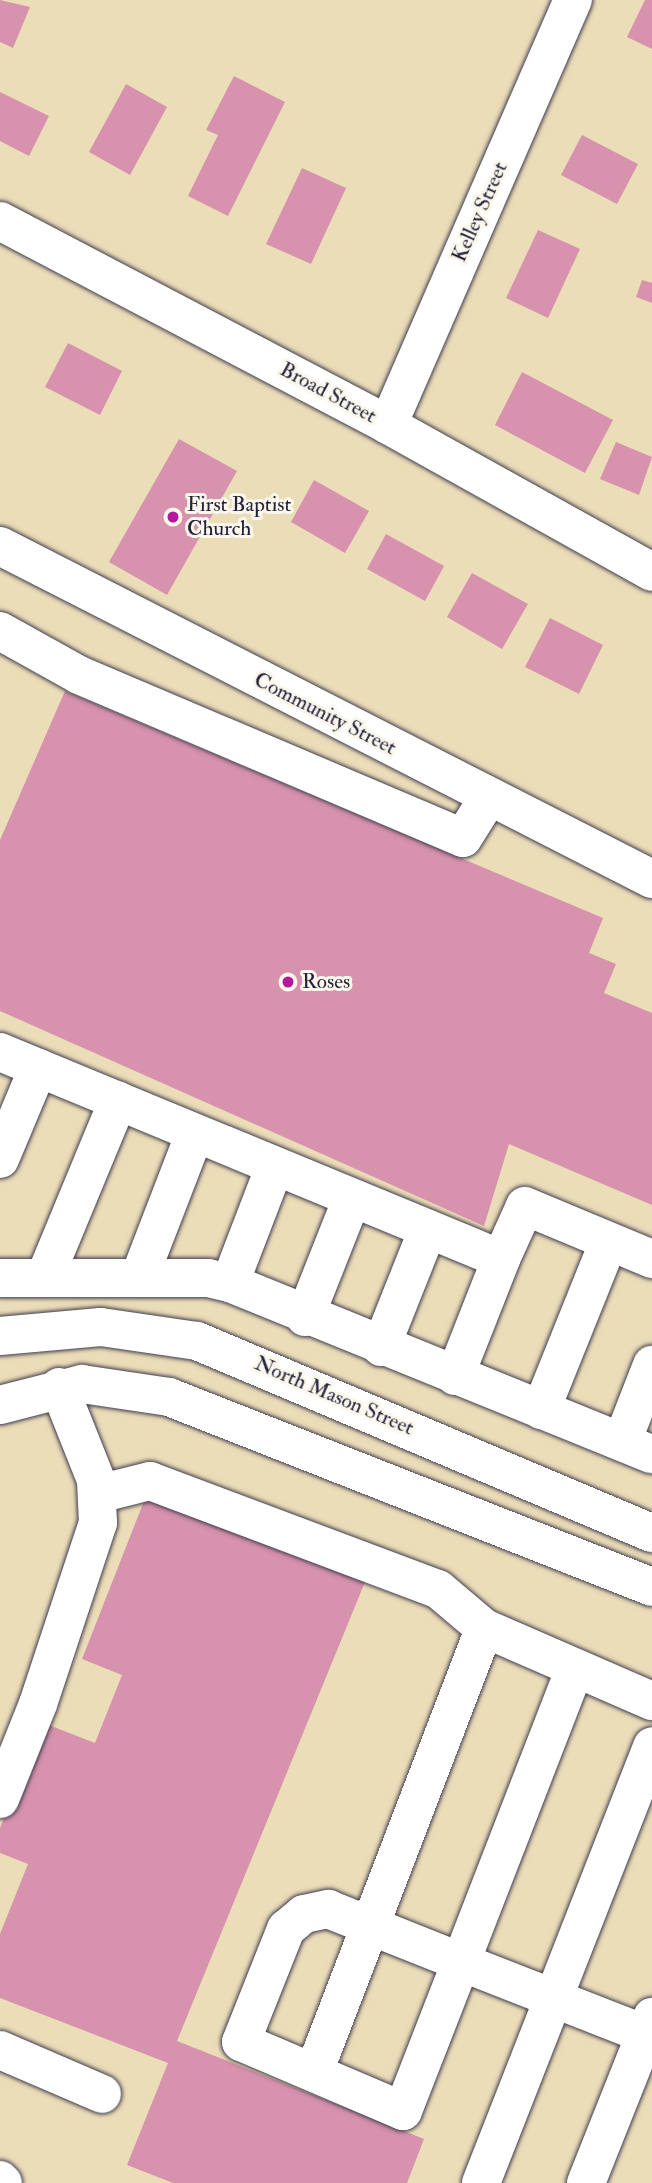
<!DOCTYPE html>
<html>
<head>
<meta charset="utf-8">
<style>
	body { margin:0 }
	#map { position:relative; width:652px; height:2183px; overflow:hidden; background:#ecddb9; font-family:"IM FELL Double Pica",serif }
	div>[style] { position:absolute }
	.building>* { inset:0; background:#d792ad }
	.roads { filter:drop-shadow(0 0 2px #403e4e) drop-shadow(0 0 2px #403e4e) }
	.minor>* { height:38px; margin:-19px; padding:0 19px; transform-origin:19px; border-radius:19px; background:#fff }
	.major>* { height:38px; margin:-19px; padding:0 19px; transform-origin:19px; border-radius:19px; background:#fff }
	.dots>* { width:19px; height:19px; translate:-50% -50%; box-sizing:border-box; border:4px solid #fbf7ec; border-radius:50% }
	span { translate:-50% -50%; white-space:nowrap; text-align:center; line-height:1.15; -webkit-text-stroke:6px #fbf7ec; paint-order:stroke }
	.street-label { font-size:21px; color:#22223b }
	.poi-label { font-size:21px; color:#22223b }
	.left { translate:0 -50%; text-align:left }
</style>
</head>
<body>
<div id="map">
	<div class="building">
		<div style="clip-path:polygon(0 0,30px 7px,13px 48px,0 42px)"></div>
		<div style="clip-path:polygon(645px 0,652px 0,652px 49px,627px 37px)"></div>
		<div style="clip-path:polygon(234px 76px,285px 102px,228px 216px,188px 196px,218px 135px,206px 130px)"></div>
		<div style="clip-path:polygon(126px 84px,167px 107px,130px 175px,89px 152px)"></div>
		<div style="clip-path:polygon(0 92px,49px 116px,29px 156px,0 141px)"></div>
		<div style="clip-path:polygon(582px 135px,638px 164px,617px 204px,561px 175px)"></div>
		<div style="clip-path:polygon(302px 168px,346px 188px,311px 264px,266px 244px)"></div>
		<div style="clip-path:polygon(538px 230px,580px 249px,548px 318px,506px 298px)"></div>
		<div style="clip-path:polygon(642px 280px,652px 283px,652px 303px,636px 297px)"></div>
		<div style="clip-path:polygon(68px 343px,122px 371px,100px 415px,45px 387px)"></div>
		<div style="clip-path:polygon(522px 372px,613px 420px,585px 473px,495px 425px)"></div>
		<div style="clip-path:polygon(179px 439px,237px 471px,167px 595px,109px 562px)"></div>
		<div style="clip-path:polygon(616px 442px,652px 457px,639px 495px,600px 479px)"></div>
		<div style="clip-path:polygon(314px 480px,369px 511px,345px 553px,291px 522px)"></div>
		<div style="clip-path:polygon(386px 534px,444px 566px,425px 601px,367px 569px)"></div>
		<div style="clip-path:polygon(472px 573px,528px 604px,502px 649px,447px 617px)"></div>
		<div style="clip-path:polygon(550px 618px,603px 645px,579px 694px,525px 667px)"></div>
		<div style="clip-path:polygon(65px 691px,603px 918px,589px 953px,616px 964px,604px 993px,652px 1013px,652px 1205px,509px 1144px,484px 1226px,0 1011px,0 840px)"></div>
		<div style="clip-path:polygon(146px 1496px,365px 1582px,177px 2041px,424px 2139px,407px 2183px,173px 2183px,127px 2165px,168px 2063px,0 1998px,0 1934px,28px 1864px,0 1853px,0 1828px,41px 1722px,95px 1743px,122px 1675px,82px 1659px)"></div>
	</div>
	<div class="roads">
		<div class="minor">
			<div style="left:0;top:221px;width:438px;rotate:27.7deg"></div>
			<div style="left:388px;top:425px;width:302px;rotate:29.1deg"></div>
			<div style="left:388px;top:425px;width:464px;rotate:-66.5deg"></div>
			<div style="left:0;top:546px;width:732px;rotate:27.06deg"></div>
			<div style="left:0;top:631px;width:90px;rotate:29.1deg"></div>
			<div style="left:79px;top:675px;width:417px;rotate:23deg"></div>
			<div style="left:463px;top:838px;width:47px;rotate:-58deg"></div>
			<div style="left:0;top:1052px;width:542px;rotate:22.45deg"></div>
			<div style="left:501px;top:1259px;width:58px;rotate:-65.6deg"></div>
			<div style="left:525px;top:1206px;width:138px;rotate:22.7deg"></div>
			<div style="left:0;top:1159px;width:99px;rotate:-67.3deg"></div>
			<div style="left:45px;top:1277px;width:191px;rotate:-67.5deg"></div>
			<div style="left:0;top:1278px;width:208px"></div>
			<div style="left:208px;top:1278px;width:23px;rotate:13deg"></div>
			<div style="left:230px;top:1283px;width:455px;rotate:22.1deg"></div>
			<div style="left:139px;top:1278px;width:155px;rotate:-68.9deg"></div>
			<div style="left:230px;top:1283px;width:125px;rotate:-69deg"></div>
			<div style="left:305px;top:1317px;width:128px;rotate:-68.4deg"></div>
			<div style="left:381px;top:1347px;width:127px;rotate:-68.3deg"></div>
			<div style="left:455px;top:1376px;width:126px;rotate:-68.5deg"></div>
			<div style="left:541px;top:1410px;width:180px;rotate:-68.1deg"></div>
			<div style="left:622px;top:1442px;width:83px;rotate:-68.7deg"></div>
			<div style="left:98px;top:1494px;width:54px;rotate:-14deg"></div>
			<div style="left:150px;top:1481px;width:308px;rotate:20.6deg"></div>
			<div style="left:438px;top:1589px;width:60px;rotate:40.3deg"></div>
			<div style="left:484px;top:1628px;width:183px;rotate:23.5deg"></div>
			<div style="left:575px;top:1668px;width:315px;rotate:111.2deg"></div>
			<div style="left:461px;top:1962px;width:160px;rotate:111.3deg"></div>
			<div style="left:403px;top:2111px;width:176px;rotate:-156.9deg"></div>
			<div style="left:241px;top:2042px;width:122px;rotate:-68.3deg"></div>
			<div style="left:286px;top:1929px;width:23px;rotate:-40deg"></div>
			<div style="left:304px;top:1914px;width:25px;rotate:-12deg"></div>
			<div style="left:328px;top:1909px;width:143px;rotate:21.7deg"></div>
			<div style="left:461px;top:1962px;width:205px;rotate:21.4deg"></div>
			<div style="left:0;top:1799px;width:102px;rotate:-68.2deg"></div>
			<div style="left:38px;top:1704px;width:191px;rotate:-71.7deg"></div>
			<div style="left:98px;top:1523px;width:43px;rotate:-92.7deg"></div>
			<div style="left:96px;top:1480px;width:100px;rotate:-111.7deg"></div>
			<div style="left:0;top:2050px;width:111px;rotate:23.3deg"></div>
			<div style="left:314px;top:2072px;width:475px;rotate:-69deg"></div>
			<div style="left:481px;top:2183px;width:469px;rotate:-68.6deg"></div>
			<div style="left:586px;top:2183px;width:179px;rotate:-68.3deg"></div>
		</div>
		<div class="major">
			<div style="left:0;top:1336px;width:101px;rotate:-5.1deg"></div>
			<div style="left:101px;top:1327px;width:97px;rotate:8.3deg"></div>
			<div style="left:197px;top:1341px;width:494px;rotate:22.9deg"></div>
			<div style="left:0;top:1405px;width:85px;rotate:-14.4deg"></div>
			<div style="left:82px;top:1384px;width:88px;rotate:8.5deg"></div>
			<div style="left:169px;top:1397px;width:519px;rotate:21.47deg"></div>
			<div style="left:0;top:2180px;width:4px;rotate:45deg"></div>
		</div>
	</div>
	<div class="dots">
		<div style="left:173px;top:517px;background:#b5179e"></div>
		<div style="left:288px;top:982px;background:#b5179e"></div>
	</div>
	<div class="street-label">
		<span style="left:480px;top:212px;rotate:-66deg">Kelley Street</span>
		<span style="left:328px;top:393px;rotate:28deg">Broad Street</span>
		<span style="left:325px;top:714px;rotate:27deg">Community Street</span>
		<span style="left:334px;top:1396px;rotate:23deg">North Mason Street</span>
	</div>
	<div class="poi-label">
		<span class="left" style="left:187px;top:517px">First Baptist<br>Church</span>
		<span class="left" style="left:302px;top:982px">Roses</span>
	</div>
</div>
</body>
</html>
